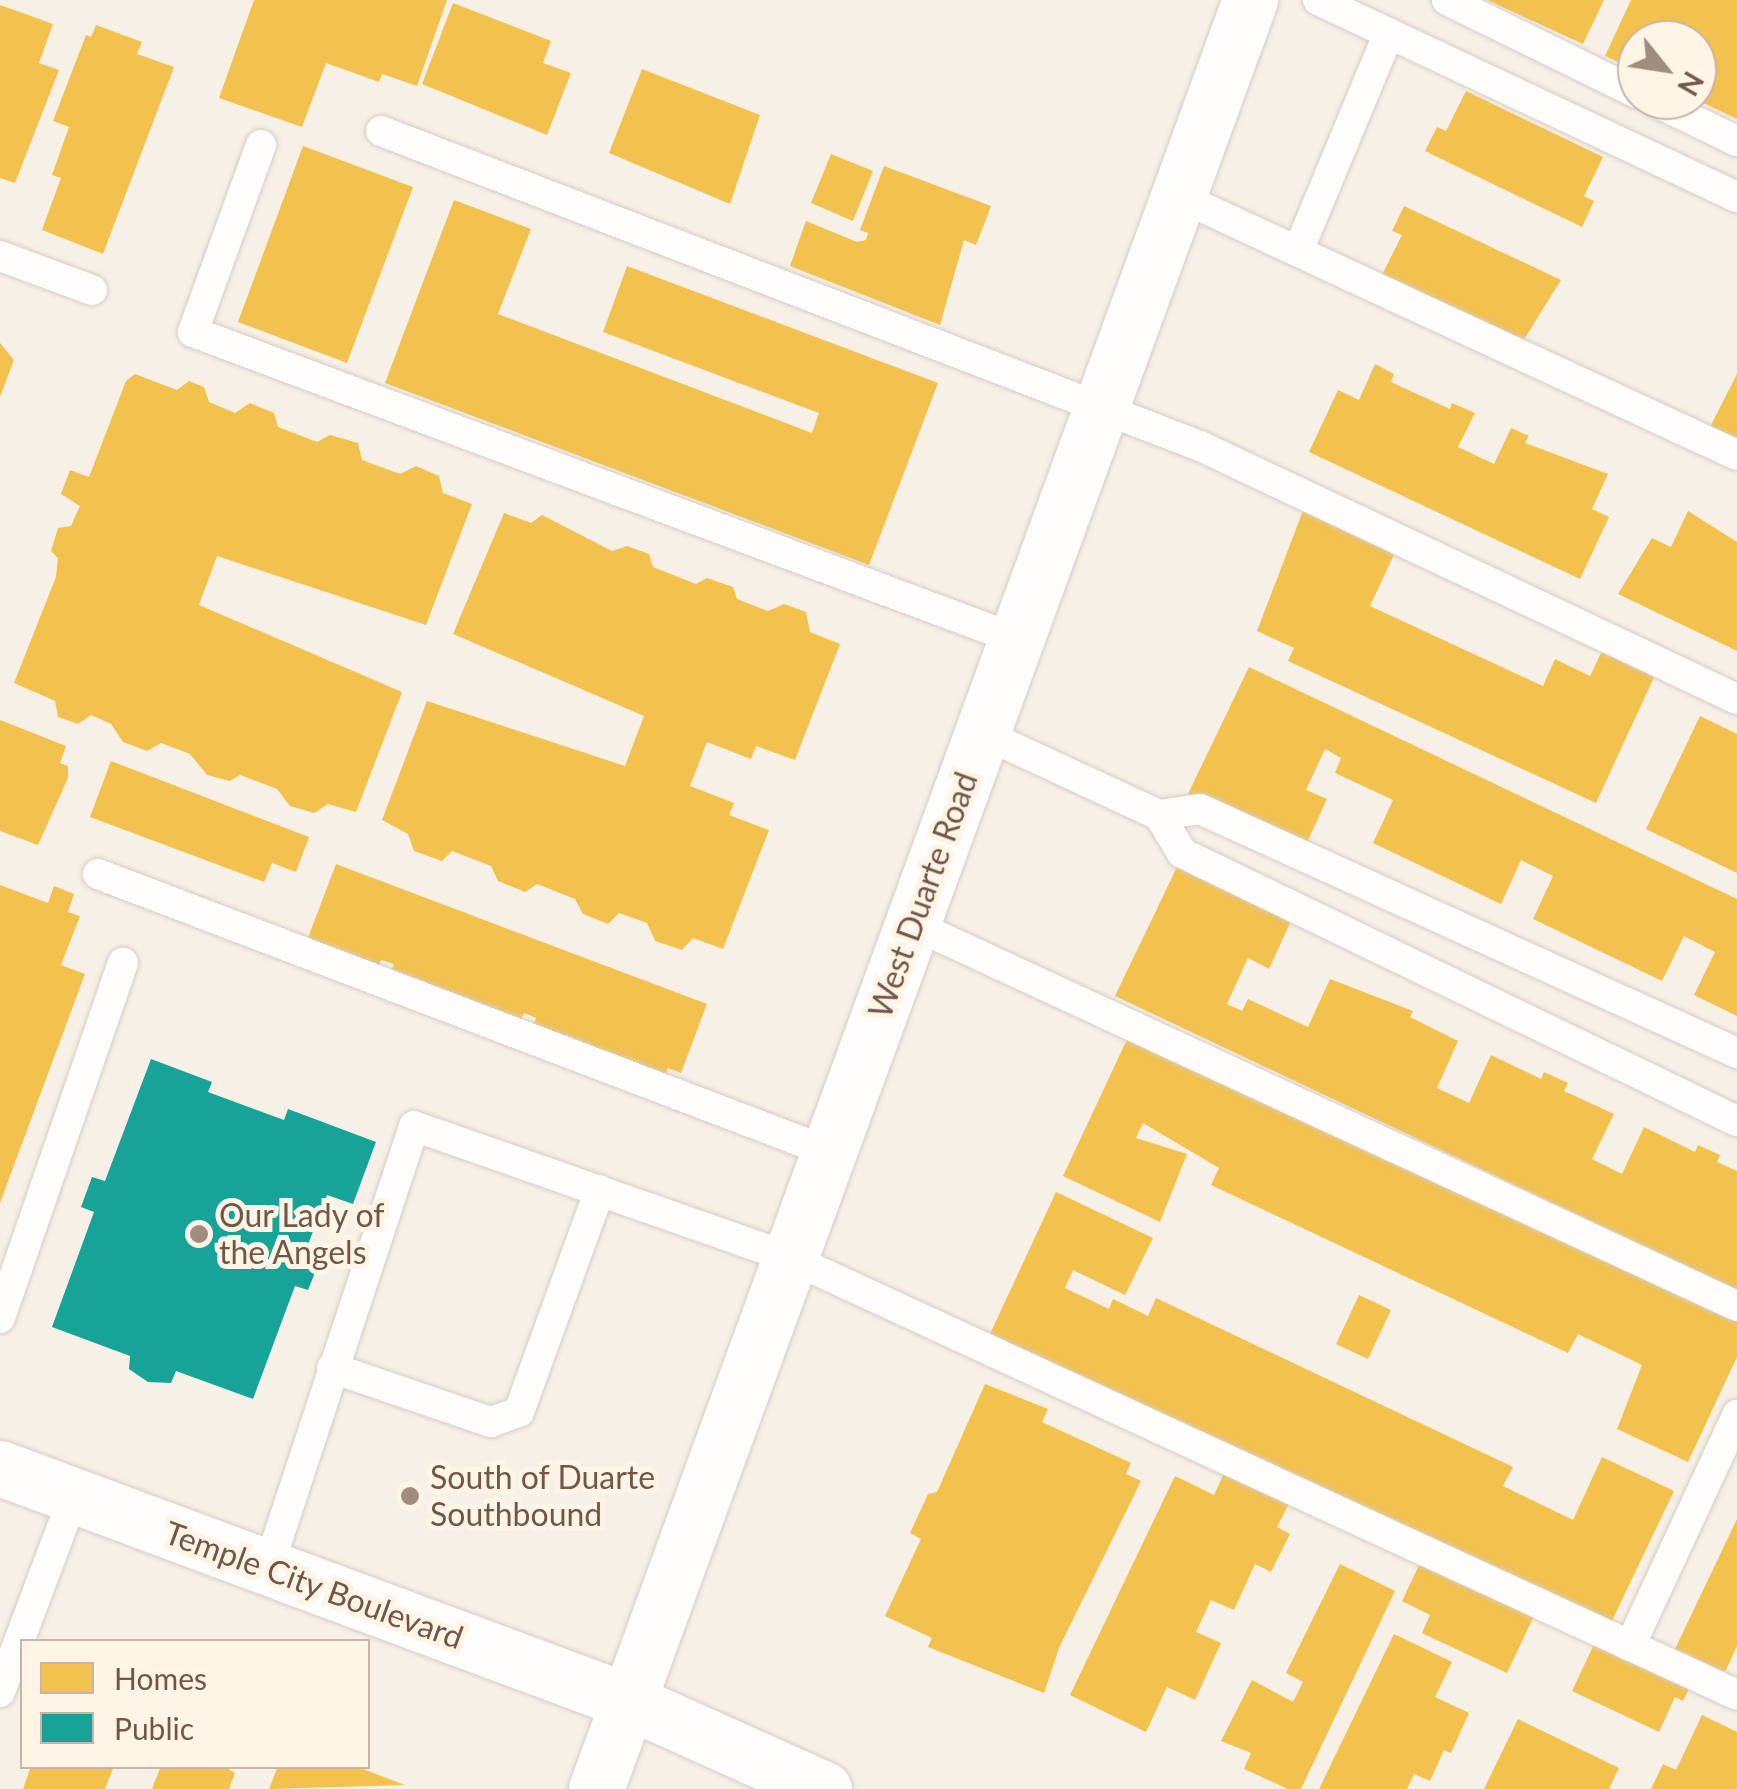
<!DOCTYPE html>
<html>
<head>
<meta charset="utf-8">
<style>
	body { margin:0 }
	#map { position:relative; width:1737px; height:1789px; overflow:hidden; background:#f6f0e6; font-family:Lato,sans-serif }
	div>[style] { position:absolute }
	.homes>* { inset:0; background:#f2c14e }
	.public>* { inset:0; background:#17a398 }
	.roads { filter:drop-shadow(0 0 2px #d7cdc5) drop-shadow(0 0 2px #d7cdc5) }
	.service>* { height:30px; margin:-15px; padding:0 15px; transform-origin:15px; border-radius:15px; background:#fefdfb }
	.secondary>* { height:55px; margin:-27.5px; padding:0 27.5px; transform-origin:27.5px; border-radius:27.5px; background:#fefdfb }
	.dots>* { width:28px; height:28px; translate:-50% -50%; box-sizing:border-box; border:5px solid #fff5e6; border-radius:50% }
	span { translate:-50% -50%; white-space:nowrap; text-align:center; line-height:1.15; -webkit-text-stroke:10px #fff5e6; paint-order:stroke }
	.street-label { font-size:32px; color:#725748 }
	.poi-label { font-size:32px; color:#725748 }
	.left { translate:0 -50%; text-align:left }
	.legend { position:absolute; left:20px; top:1639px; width:350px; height:130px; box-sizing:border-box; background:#fff5e6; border:2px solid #c7b6a7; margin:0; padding:12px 18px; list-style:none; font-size:30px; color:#725748 }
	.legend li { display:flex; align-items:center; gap:20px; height:50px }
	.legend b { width:50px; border:2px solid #c7b6a7 }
	.north { position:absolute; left:1617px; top:20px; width:100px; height:100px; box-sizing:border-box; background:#fff5e6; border:2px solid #c7b6a7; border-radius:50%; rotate:120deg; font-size:28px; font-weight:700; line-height:40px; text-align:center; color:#725748 }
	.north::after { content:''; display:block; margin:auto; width:35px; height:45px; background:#a08d7f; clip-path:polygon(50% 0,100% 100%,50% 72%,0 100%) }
</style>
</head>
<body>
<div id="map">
	<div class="homes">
		<div style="clip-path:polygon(254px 0,447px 0,417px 86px,382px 74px,379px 82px,326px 63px,302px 127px,219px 98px)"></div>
		<div style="clip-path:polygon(1487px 0,1604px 0,1583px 44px)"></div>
		<div style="clip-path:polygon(1631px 0,1737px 0,1737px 119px,1697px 100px,1697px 40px,1637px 40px,1637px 71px,1605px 56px)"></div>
		<div style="clip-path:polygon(453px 3px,551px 41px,543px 63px,571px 73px,547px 135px,422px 84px)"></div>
		<div style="clip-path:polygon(0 5px,53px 24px,39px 63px,59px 70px,15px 183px,0 178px)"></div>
		<div style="clip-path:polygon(96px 25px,142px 42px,137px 54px,174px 67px,103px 254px,42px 230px,61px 178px,52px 175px,69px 127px,53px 121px,86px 35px,91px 37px)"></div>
		<div style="clip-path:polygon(642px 69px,760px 115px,730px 204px,609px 153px)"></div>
		<div style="clip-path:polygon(1466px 91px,1603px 157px,1584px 196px,1594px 201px,1582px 227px,1425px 151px,1437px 127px,1446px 131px)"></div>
		<div style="clip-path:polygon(303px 146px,413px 187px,347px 363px,238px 322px)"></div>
		<div style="clip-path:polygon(831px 154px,873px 171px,853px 221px,811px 203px)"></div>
		<div style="clip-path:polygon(884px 166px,991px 206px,976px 245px,964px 240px,940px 325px,790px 266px,806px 221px,857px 242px,866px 240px,868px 233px,860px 230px)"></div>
		<div style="clip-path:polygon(454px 200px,531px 229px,498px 314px,812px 433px,819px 413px,603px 332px,627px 266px,938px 383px,869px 565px,385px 383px)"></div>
		<div style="clip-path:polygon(1404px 206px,1561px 280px,1523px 341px,1382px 275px,1402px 235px,1392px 231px)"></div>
		<div style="clip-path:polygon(0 343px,14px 360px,0 397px)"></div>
		<div style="clip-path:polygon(1375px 364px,1394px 374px,1391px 382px,1450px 409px,1452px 403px,1475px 413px,1458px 447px,1494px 464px,1511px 428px,1529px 436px,1525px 443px,1608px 474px,1592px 509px,1609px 517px,1580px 579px,1309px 452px,1338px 390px,1359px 400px)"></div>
		<div style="clip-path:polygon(135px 374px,177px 390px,189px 381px,204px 387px,209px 402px,235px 413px,250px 403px,274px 413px,278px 427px,317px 442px,330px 435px,358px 443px,362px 460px,400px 474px,416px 466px,439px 476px,443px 493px,472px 504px,426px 625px,217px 556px,199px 605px,402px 692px,356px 812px,328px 804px,314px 813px,290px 806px,277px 789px,240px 775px,230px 781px,207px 775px,190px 754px,161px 743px,147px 751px,123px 742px,111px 724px,91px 715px,78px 724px,58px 717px,55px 701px,14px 683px,56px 577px,58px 558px,51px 551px,58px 528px,71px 526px,80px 506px,61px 494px,70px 470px,89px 477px,126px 381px)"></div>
		<div style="clip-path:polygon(1737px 374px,1737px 444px,1709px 429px)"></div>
		<div style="clip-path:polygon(1306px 503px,1398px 546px,1370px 606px,1543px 686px,1555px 659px,1590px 676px,1603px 649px,1656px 673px,1596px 803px,1288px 661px,1294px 648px,1257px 631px)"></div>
		<div style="clip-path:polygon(1688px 511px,1737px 542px,1737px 651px,1618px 594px,1652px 538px,1671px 547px)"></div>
		<div style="clip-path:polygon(504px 513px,531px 523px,542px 515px,612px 551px,627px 546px,649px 554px,653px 567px,696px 584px,707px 578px,733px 587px,737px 599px,768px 611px,784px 604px,806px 612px,810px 632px,840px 644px,795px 760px,756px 746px,751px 759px,707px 742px,690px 786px,734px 803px,729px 815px,769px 830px,723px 949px,693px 938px,682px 950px,655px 941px,647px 923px,619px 913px,608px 924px,583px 914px,575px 899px,537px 884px,525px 892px,498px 881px,491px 866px,452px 851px,442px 861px,414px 851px,408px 834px,382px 820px,427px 701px,625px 766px,644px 716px,453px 634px)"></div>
		<div style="clip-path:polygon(1249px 667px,1737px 899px,1737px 1016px,1694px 995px,1715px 952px,1684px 936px,1662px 981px,1533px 919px,1553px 876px,1521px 860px,1501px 904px,1373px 843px,1393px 800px,1335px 773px,1341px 758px,1325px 749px,1306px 790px,1327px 799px,1304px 849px,1188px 794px)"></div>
		<div style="clip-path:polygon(1700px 716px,1737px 734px,1737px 873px,1646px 829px)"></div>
		<div style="clip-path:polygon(0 720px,66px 746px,60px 763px,68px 766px,68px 778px,38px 845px,0 831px)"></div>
		<div style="clip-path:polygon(111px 761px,309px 837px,296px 872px,272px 863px,264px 882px,90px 817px)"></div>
		<div style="clip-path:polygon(336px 864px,707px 1004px,681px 1073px,668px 1068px,665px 1078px,533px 1028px,536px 1018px,524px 1013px,520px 1024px,390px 974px,394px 964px,381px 960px,377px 970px,306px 943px)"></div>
		<div style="clip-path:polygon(1177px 867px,1291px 921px,1269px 969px,1248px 958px,1227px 1004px,1242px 1011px,1248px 999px,1308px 1027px,1330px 979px,1413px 1011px,1410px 1017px,1458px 1041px,1437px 1088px,1469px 1103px,1491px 1055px,1541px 1079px,1544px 1072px,1568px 1083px,1564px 1091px,1614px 1114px,1592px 1159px,1622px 1174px,1644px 1127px,1695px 1152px,1698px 1145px,1720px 1155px,1717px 1162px,1737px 1171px,1737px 1290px,1115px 996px)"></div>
		<div style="clip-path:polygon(0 885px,48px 903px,54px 886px,74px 894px,68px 912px,80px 916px,61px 965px,85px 974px,0 1203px)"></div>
		<div style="clip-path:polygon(1130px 1033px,1737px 1318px,1737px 1357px,1688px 1462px,1617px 1429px,1642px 1365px,1578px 1334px,1568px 1353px,1211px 1185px,1219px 1168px,1143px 1123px,1136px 1138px,1187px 1154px,1160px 1222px,1063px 1176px)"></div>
		<div style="clip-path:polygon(1056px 1192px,1153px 1238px,1125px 1295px,1073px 1270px,1065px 1288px,1109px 1309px,1113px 1299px,1148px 1316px,1156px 1298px,1513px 1467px,1503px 1486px,1573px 1520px,1602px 1457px,1674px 1491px,1609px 1627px,990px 1334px)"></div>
		<div style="clip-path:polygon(1359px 1295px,1391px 1310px,1368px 1359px,1336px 1344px)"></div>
		<div style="clip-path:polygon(985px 1384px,1048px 1409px,1042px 1422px,1131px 1463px,1126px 1474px,1141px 1481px,1059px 1648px,1044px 1693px,928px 1647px,932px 1638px,885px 1616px,921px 1539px,910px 1533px,928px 1494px,937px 1492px)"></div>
		<div style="clip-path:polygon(1227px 1467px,1292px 1498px,1277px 1527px,1290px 1534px,1271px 1572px,1255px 1564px,1234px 1610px,1211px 1600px,1196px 1632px,1221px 1643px,1195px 1700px,1167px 1687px,1146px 1732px,1070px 1695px,1175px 1476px,1214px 1495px)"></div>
		<div style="clip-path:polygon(1737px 1519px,1737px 1646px,1725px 1672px,1675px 1649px)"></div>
		<div style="clip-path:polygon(1420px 1563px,1534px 1616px,1507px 1673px,1422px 1633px,1430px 1615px,1402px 1601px)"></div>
		<div style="clip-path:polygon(1340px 1564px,1395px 1591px,1301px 1789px,1288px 1789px,1244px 1769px,1251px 1753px,1221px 1741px,1252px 1680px,1293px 1702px,1303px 1682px,1286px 1673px)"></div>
		<div style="clip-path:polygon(1394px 1634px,1452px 1662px,1435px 1697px,1469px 1713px,1451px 1753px,1444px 1750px,1430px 1781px,1414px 1774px,1407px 1789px,1319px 1789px)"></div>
		<div style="clip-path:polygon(1595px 1642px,1690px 1687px,1683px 1701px,1675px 1697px,1659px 1732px,1572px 1691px)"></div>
		<div style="clip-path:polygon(1702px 1715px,1737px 1732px,1737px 1789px,1651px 1789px,1663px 1764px,1676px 1770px)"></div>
		<div style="clip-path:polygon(1518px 1719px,1619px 1768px,1609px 1789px,1484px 1789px)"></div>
		<div style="clip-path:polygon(31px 1766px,114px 1766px,105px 1789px,23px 1789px)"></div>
		<div style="clip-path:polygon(161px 1766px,223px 1766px,235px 1773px,229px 1789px,152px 1789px)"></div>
		<div style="clip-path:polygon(278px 1766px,355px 1766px,405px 1785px,269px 1789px)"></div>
	</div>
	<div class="public">
		<div style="clip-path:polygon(151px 1059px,212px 1082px,208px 1092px,284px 1120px,288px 1109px,376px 1142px,353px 1204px,327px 1195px,304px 1255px,320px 1260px,308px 1290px,295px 1286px,253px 1399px,176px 1371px,171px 1383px,148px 1382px,129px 1369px,130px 1356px,52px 1327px,94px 1212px,81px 1207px,92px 1177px,105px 1181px)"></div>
	</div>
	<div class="roads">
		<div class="service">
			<div style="left:1318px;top:0;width:463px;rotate:25.2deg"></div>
			<div style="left:1447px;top:0;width:212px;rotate:26.1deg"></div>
			<div style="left:1652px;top:100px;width:94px;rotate:25.8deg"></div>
			<div style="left:381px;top:131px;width:877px;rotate:21.04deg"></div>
			<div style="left:1200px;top:446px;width:594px;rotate:25.23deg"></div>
			<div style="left:261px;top:145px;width:199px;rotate:110deg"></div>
			<div style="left:193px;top:332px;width:878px;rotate:20.46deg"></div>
			<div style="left:1178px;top:196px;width:616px;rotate:24.86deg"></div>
			<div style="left:1299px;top:249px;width:234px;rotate:-67.4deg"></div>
			<div style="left:0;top:256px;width:98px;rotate:20.3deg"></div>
			<div style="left:982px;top:733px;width:195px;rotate:24.9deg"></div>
			<div style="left:1159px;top:815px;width:41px;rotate:-8.3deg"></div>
			<div style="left:1200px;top:809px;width:590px;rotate:24.44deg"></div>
			<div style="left:1159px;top:815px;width:44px;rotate:58.8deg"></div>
			<div style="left:1182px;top:853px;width:616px;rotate:25.78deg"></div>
			<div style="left:98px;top:874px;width:782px;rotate:20.82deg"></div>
			<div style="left:912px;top:924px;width:909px;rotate:24.85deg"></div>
			<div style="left:0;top:1318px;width:376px;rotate:-70.9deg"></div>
			<div style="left:332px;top:1368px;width:168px;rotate:18.8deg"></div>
			<div style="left:491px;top:1422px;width:30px;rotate:-20deg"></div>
			<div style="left:519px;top:1412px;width:236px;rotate:-70deg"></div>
			<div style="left:268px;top:1568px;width:465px;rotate:-71.7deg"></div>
			<div style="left:414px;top:1126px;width:398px;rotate:19.3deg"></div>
			<div style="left:790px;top:1258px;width:1043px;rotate:24.77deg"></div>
			<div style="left:1630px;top:1646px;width:255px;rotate:-65.1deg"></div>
			<div style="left:0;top:1692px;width:210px;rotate:-69.4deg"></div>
		</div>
		<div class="secondary">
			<div style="left:0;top:1468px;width:670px;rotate:20.36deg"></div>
			<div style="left:628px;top:1701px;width:215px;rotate:24.2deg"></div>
			<div style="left:596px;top:1789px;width:1905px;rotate:-69.92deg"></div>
		</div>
	</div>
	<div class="dots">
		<div style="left:199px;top:1234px;background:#a08d7f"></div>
		<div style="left:410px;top:1496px;background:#a08d7f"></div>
	</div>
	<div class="street-label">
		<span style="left:923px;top:895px;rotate:-70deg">West Duarte Road</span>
		<span style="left:314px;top:1585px;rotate:20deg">Temple City Boulevard</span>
	</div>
	<div class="poi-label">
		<span class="left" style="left:219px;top:1234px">Our Lady of<br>the Angels</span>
		<span class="left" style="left:430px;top:1496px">South of Duarte<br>Southbound</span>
	</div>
	<ul class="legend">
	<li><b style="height:28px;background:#f2c14e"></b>Homes</li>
	<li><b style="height:28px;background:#17a398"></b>Public</li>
	</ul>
	<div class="north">N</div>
</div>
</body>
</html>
